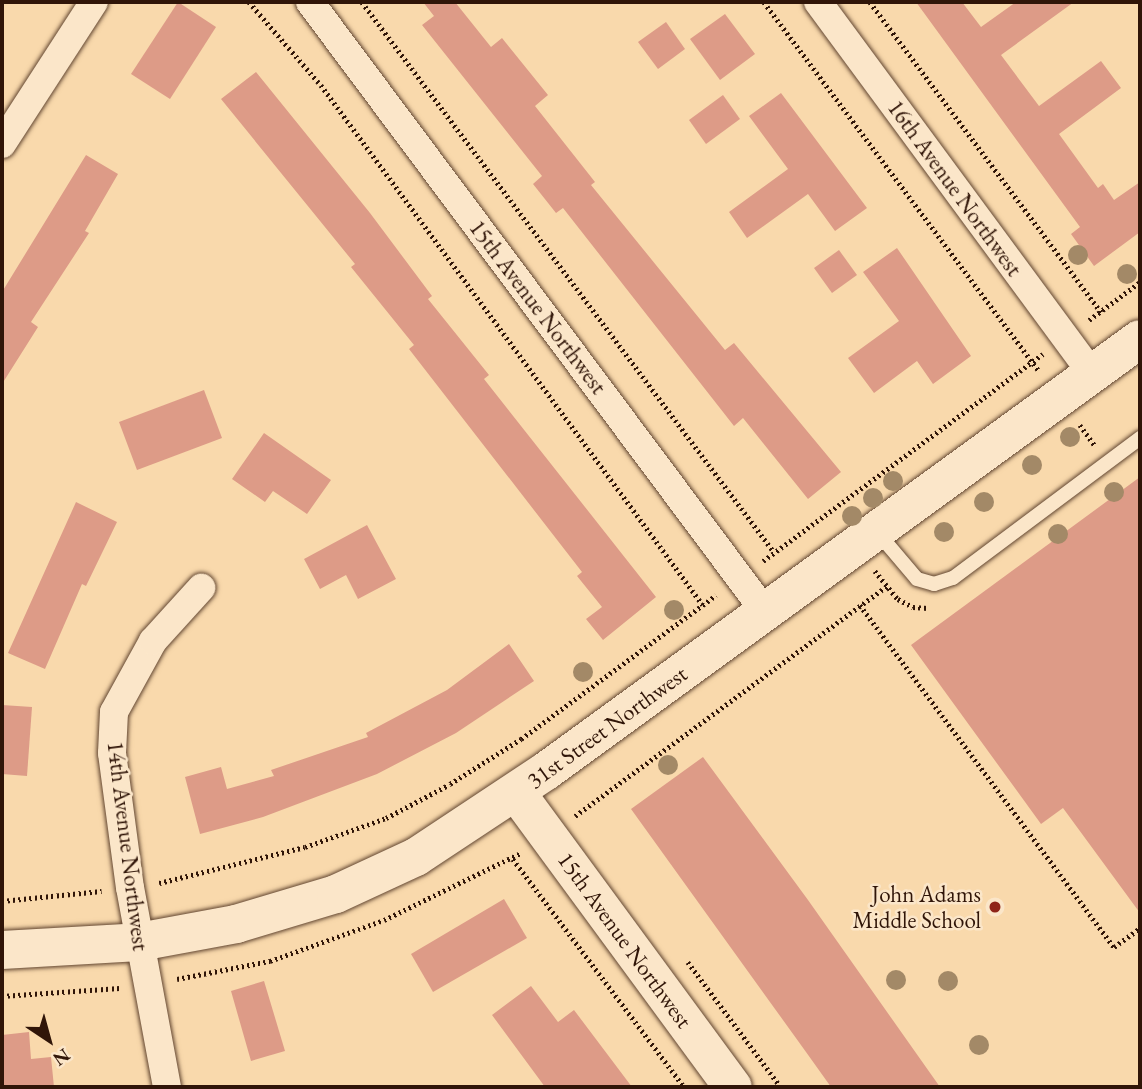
<!DOCTYPE html>
<html>
<head>
<meta charset="utf-8">
<style>
	body { margin:0 }
	#map { position:relative; width:1142px; height:1089px; overflow:hidden; background:#f9d9ac; font-family:"EB Garamond",serif }
	div>[style] { position:absolute }
	.building>* { inset:0; background:#dd9b87 }
	.path>* { height:4.5px; margin-top:-2.25px; transform-origin:0; background:repeating-linear-gradient(90deg,#301508 0 2px,transparent 0 5.5px) }
	.roads { filter:drop-shadow(0 0 2px #624631) drop-shadow(0 0 2px #624631) }
	.lane>* { height:14px; margin:-7px; padding:0 7px; transform-origin:7px; border-radius:7px; background:#fbe6c9 }
	.street>* { height:28px; margin:-14px; padding:0 14px; transform-origin:14px; border-radius:14px; background:#fbe6c9 }
	.secondary>* { height:38px; margin:-19px; padding:0 19px; transform-origin:19px; border-radius:19px; background:#fbe6c9 }
	.trees>* { width:20px; height:20px; margin:-10px; border-radius:50%; background:#a38967 }
	.dots>* { width:19px; height:19px; translate:-50% -50%; box-sizing:border-box; border:4px solid #fbe6c9; border-radius:50% }
	span { translate:-50% -50%; white-space:nowrap; text-align:center; line-height:1.15; -webkit-text-stroke:5px #fbe6c9; paint-order:stroke }
	.street-label { font-size:23px; color:#301508 }
	.poi-label { font-size:23px; color:#301508 }
	.right { translate:-100% -50%; text-align:right }
	.frame { position:absolute; inset:0; border:4px solid #301508; pointer-events:none }
	.north { position:absolute; left:14px; top:1005px; width:70px; height:70px; -webkit-text-stroke:5px #fbe6c9; paint-order:stroke; rotate:144deg; font-size:19px; font-weight:700; line-height:28px; text-align:center; color:#301508 }
	.north::after { content:''; display:block; margin:auto; width:24px; height:32px; background:#301508; clip-path:polygon(50% 0,100% 100%,50% 72%,0 100%) }
</style>
</head>
<body>
<div id="map">
	<div class="building">
		<div style="clip-path:polygon(178px 2px,216px 27px,170px 99px,131px 74px)"></div>
		<div style="clip-path:polygon(423px 2px,455px 2px,491px 47px,502px 38px,548px 95px,535px 106px,595px 182px,591px 185px,725px 350px,734px 343px,841px 472px,808px 499px,743px 418px,734px 426px,563px 208px,556px 213px,533px 184px,542px 176px,422px 25px,434px 16px)"></div>
		<div style="clip-path:polygon(916px 2px,962px 2px,981px 27px,1016px 2px,1074px 2px,1001px 55px,1039px 106px,1101px 61px,1121px 88px,1059px 134px,1098px 188px,1103px 184px,1114px 200px,1140px 182px,1140px 232px,1094px 266px,1071px 234px,1080px 227px)"></div>
		<div style="clip-path:polygon(725px 14px,755px 54px,720px 80px,690px 39px)"></div>
		<div style="clip-path:polygon(666px 22px,685px 49px,658px 69px,638px 42px)"></div>
		<div style="clip-path:polygon(256px 72px,370px 213px,432px 296px,428px 299px,489px 375px,484px 379px,656px 597px,603px 640px,586px 619px,602px 607px,577px 576px,582px 572px,409px 349px,414px 345px,351px 267px,355px 264px,221px 99px)"></div>
		<div style="clip-path:polygon(781px 93px,867px 208px,835px 231px,808px 194px,747px 238px,729px 212px,788px 169px,749px 116px)"></div>
		<div style="clip-path:polygon(723px 95px,740px 119px,706px 144px,689px 120px)"></div>
		<div style="clip-path:polygon(86px 155px,118px 174px,85px 231px,89px 233px,31px 322px,38px 327px,2px 384px,2px 292px)"></div>
		<div style="clip-path:polygon(897px 248px,971px 356px,933px 384px,917px 361px,874px 393px,848px 358px,899px 321px,863px 272px)"></div>
		<div style="clip-path:polygon(839px 250px,857px 275px,832px 293px,814px 268px)"></div>
		<div style="clip-path:polygon(204px 390px,222px 438px,137px 470px,119px 422px)"></div>
		<div style="clip-path:polygon(264px 433px,331px 480px,307px 514px,273px 491px,265px 502px,232px 479px)"></div>
		<div style="clip-path:polygon(1140px 477px,1140px 913px,1063px 808px,1041px 824px,911px 645px)"></div>
		<div style="clip-path:polygon(76px 502px,117px 522px,86px 586px,82px 584px,45px 669px,8px 653px)"></div>
		<div style="clip-path:polygon(367px 525px,396px 579px,358px 599px,346px 575px,320px 589px,304px 559px)"></div>
		<div style="clip-path:polygon(509px 644px,534px 681px,456px 733px,377px 774px,263px 817px,200px 834px,185px 777px,221px 767px,227px 789px,274px 776px,271px 770px,368px 737px,366px 733px,447px 690px)"></div>
		<div style="clip-path:polygon(2px 705px,32px 707px,27px 776px,2px 774px)"></div>
		<div style="clip-path:polygon(703px 757px,808px 900px,940px 1087px,831px 1087px,806px 1052px,631px 809px)"></div>
		<div style="clip-path:polygon(504px 899px,527px 938px,433px 992px,411px 954px)"></div>
		<div style="clip-path:polygon(264px 981px,285px 1051px,251px 1061px,231px 991px)"></div>
		<div style="clip-path:polygon(531px 986px,558px 1022px,574px 1010px,632px 1087px,545px 1087px,492px 1015px)"></div>
		<div style="clip-path:polygon(29px 1032px,31px 1059px,51px 1057px,54px 1087px,2px 1087px,2px 1035px)"></div>
	</div>
	<div class="path">
		<div style="left:249px;top:2px;width:110px;rotate:49.1deg"></div>
		<div style="left:321px;top:85px;width:645px;rotate:53.7deg"></div>
		<div style="left:362px;top:2px;width:687px;rotate:53.16deg"></div>
		<div style="left:764px;top:2px;width:460px;rotate:53.3deg"></div>
		<div style="left:870px;top:2px;width:387px;rotate:53.3deg"></div>
		<div style="left:1089px;top:320px;width:64px;rotate:-36.7deg"></div>
		<div style="left:1080px;top:425px;width:26px;rotate:54deg"></div>
		<div style="left:763px;top:561px;width:348px;rotate:-36.5deg"></div>
		<div style="left:875px;top:571px;width:36px;rotate:51deg"></div>
		<div style="left:898px;top:599px;width:17px;rotate:28deg"></div>
		<div style="left:913px;top:607px;width:15px;rotate:4deg"></div>
		<div style="left:860px;top:605px;width:426px;rotate:53.4deg"></div>
		<div style="left:1114px;top:947px;width:32px;rotate:-36deg"></div>
		<div style="left:575px;top:816px;width:388px;rotate:-36.4deg"></div>
		<div style="left:513px;top:859px;width:285px;rotate:53.1deg"></div>
		<div style="left:159px;top:883px;width:150px;rotate:-13.9deg"></div>
		<div style="left:305px;top:847px;width:86px;rotate:-19.7deg"></div>
		<div style="left:386px;top:818px;width:72px;rotate:-28deg"></div>
		<div style="left:450px;top:784px;width:84px;rotate:-32.4deg"></div>
		<div style="left:521px;top:739px;width:242px;rotate:-36.4deg"></div>
		<div style="left:2px;top:901px;width:100px;rotate:-5.7deg"></div>
		<div style="left:688px;top:962px;width:156px;rotate:53.4deg"></div>
		<div style="left:177px;top:979px;width:95px;rotate:-11deg"></div>
		<div style="left:270px;top:961px;width:121px;rotate:-19.8deg"></div>
		<div style="left:384px;top:920px;width:153px;rotate:-26.1deg"></div>
		<div style="left:2px;top:996px;width:118px;rotate:-3.9deg"></div>
	</div>
	<div class="roads">
		<div class="lane">
			<div style="left:878px;top:533px;width:60px;rotate:49.7deg"></div>
			<div style="left:917px;top:579px;width:18px;rotate:16deg"></div>
			<div style="left:934px;top:584px;width:20px;rotate:-18deg"></div>
			<div style="left:953px;top:578px;width:234px;rotate:-36.8deg"></div>
		</div>
		<div class="street">
			<div style="left:310px;top:2px;width:762px;rotate:53.27deg"></div>
			<div style="left:818px;top:2px;width:462px;rotate:53.6deg"></div>
			<div style="left:2px;top:144px;width:169px;rotate:-57.1deg"></div>
			<div style="left:167px;top:1087px;width:202px;rotate:-100.5deg"></div>
			<div style="left:130px;top:888px;width:136px;rotate:-97.6deg"></div>
			<div style="left:112px;top:753px;width:41px;rotate:-87.2deg"></div>
			<div style="left:114px;top:712px;width:81px;rotate:-61.2deg"></div>
			<div style="left:153px;top:641px;width:72px;rotate:-47.8deg"></div>
		</div>
		<div class="secondary">
			<div style="left:516px;top:792px;width:366px;rotate:53.7deg"></div>
			<div style="left:2px;top:950px;width:137px;rotate:-3.3deg"></div>
			<div style="left:139px;top:942px;width:99px;rotate:-10.5deg"></div>
			<div style="left:236px;top:924px;width:104px;rotate:-16.7deg"></div>
			<div style="left:336px;top:894px;width:88px;rotate:-24.8deg"></div>
			<div style="left:416px;top:857px;width:156px;rotate:-33.5deg"></div>
			<div style="left:546px;top:771px;width:734px;rotate:-36.03deg"></div>
		</div>
	</div>
	<div class="trees">
		<div style="left:1078px;top:255px"></div>
		<div style="left:1127px;top:274px"></div>
		<div style="left:1070px;top:437px"></div>
		<div style="left:1032px;top:465px"></div>
		<div style="left:893px;top:481px"></div>
		<div style="left:1114px;top:492px"></div>
		<div style="left:873px;top:498px"></div>
		<div style="left:984px;top:502px"></div>
		<div style="left:852px;top:516px"></div>
		<div style="left:944px;top:532px"></div>
		<div style="left:1058px;top:534px"></div>
		<div style="left:674px;top:610px"></div>
		<div style="left:583px;top:672px"></div>
		<div style="left:668px;top:765px"></div>
		<div style="left:896px;top:980px"></div>
		<div style="left:948px;top:981px"></div>
		<div style="left:979px;top:1045px"></div>
	</div>
	<div class="dots">
		<div style="left:995px;top:907px;background:#8f2418"></div>
	</div>
	<div class="street-label">
		<span style="left:955px;top:188px;rotate:54deg">16th Avenue Northwest</span>
		<span style="left:538px;top:307px;rotate:53deg">15th Avenue Northwest</span>
		<span style="left:607px;top:727px;rotate:-36deg">31st Street Northwest</span>
		<span style="left:128px;top:846px;rotate:83deg">14th Avenue Northwest</span>
		<span style="left:625px;top:940px;rotate:54deg">15th Avenue Northwest</span>
	</div>
	<div class="poi-label">
		<span class="right" style="left:981px;top:907px">John Adams<br>Middle School</span>
	</div>
	<div class="frame"></div>
	<div class="north">N</div>
</div>
</body>
</html>
